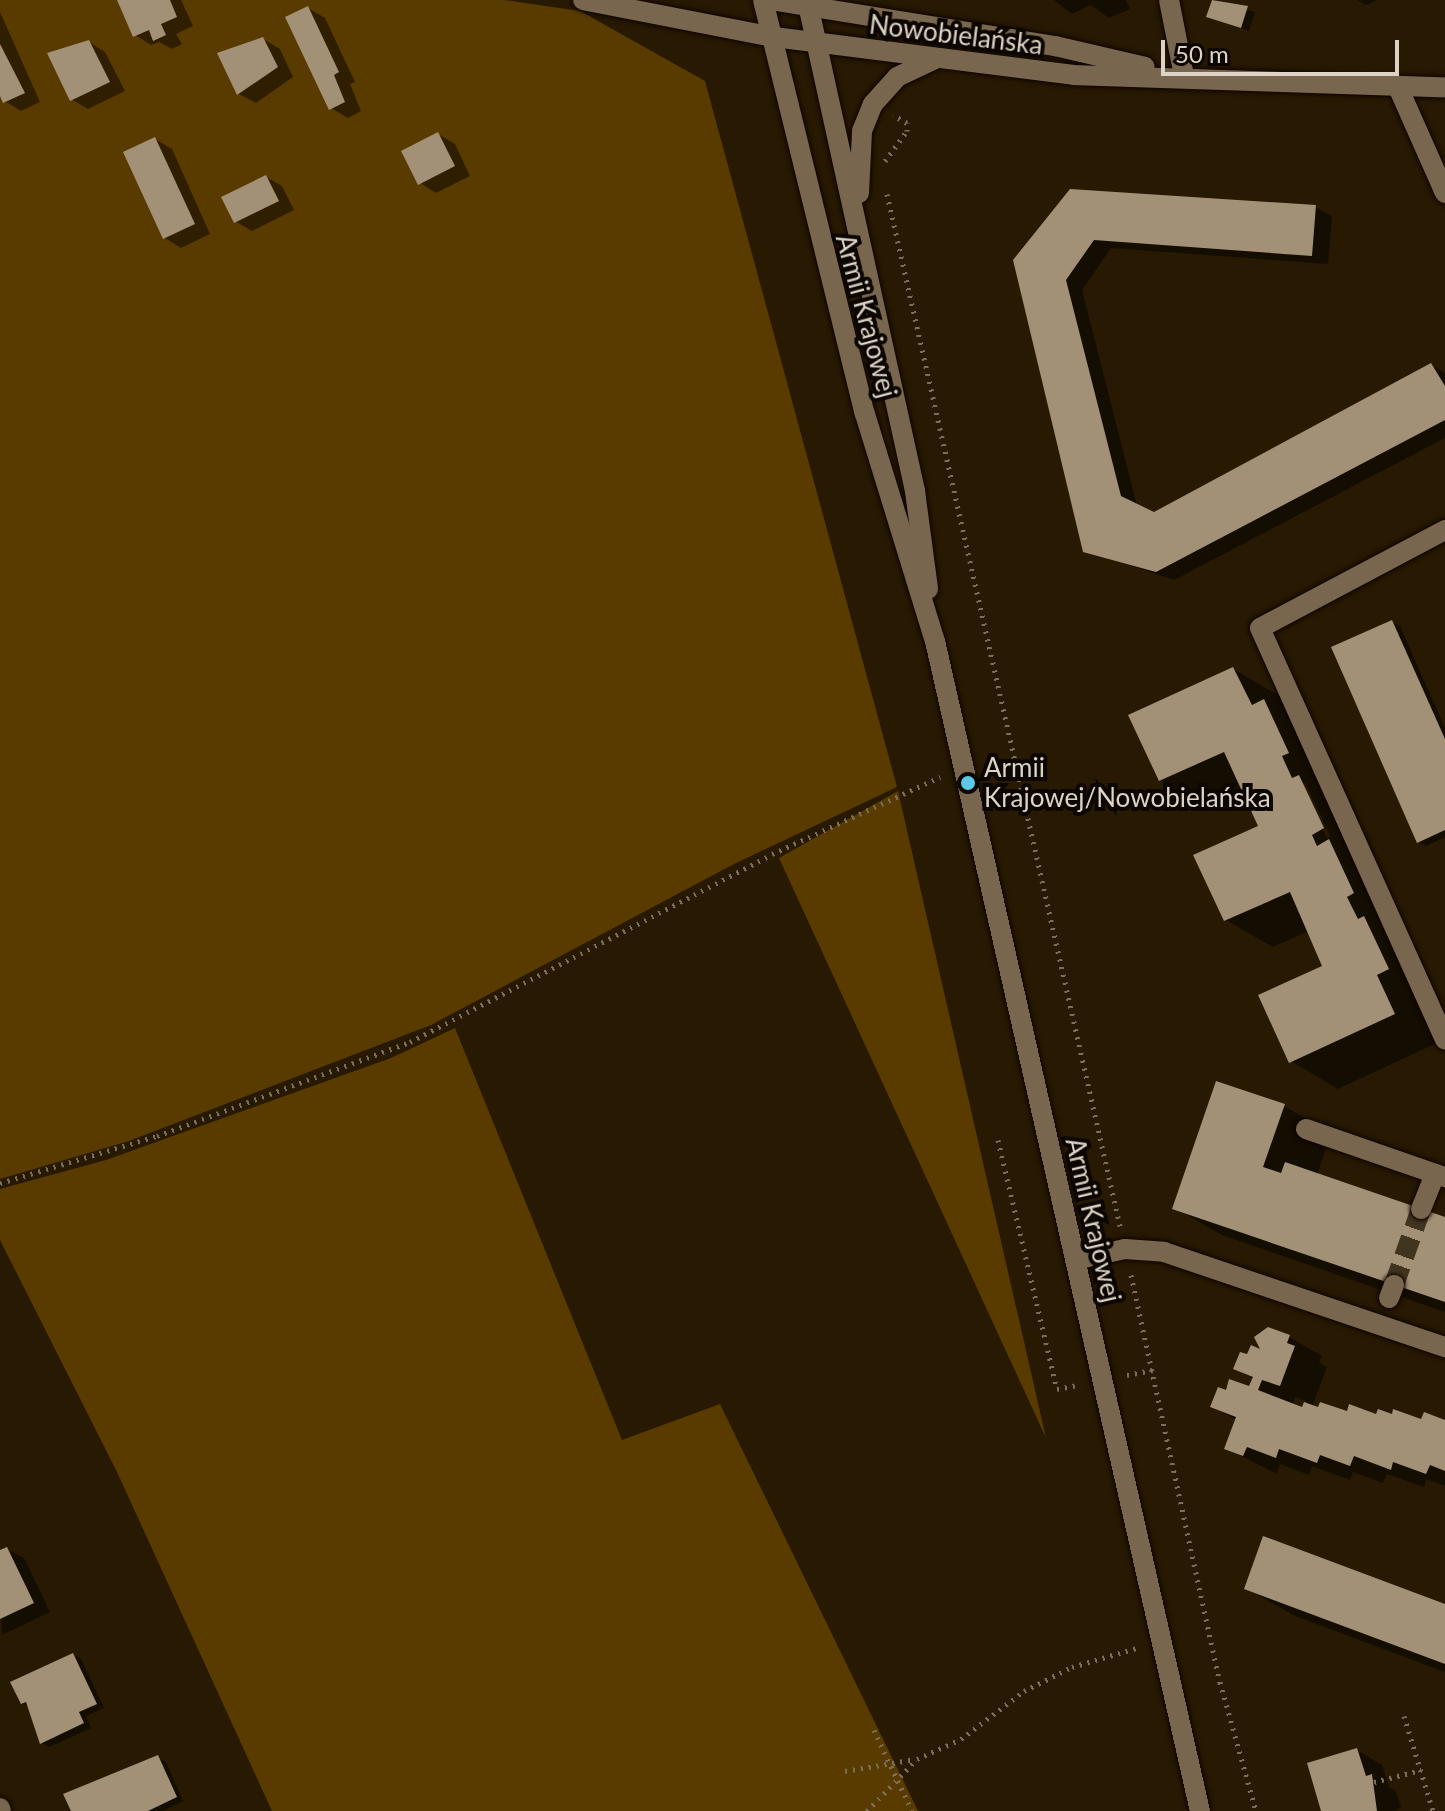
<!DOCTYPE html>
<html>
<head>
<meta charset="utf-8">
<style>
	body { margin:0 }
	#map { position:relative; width:1445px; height:1811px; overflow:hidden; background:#271902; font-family:Lato,sans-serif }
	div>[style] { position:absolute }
	.green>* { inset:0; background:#593b00 }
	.shadow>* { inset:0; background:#0007 }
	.building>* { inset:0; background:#a39177 }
	.minor-tunnel>* { height:20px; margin-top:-10px; transform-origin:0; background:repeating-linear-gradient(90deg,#42351f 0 20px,transparent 0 30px) }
	.path>* { height:5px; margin-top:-2.5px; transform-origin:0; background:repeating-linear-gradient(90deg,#7b6f5c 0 2px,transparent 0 8px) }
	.roads { filter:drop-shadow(0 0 2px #0f0400) drop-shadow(0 0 2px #0f0400) }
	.minor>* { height:20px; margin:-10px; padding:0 10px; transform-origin:10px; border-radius:10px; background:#78674e }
	.tertiary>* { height:20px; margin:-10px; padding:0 10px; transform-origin:10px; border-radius:10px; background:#78674e }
	.dots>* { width:22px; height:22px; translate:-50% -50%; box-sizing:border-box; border:4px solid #0b0601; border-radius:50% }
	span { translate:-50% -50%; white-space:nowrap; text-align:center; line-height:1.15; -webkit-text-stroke:8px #0b0601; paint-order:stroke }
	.street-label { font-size:26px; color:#dcd2c5 }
	.poi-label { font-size:26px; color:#dcd2c5 }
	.left { translate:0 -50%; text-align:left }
	.scale { position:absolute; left:1161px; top:40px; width:238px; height:36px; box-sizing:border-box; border:4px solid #dcd2c5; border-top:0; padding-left:10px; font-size:24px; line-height:28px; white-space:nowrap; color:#dcd2c5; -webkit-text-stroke:6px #0b0601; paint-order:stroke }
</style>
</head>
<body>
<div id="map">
	<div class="green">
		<div style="clip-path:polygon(0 0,504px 0,580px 11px,705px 81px,897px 787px,734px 864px,431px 1025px,129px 1141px,0 1179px)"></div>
		<div style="clip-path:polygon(898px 791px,1046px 1438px,779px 858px)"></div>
		<div style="clip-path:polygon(455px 1028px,622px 1440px,720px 1404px,918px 1811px,272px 1811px,117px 1472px,0 1240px,0 1189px,106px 1160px,391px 1058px)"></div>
	</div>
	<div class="shadow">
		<div style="clip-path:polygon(119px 0,181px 0,193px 26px,176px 34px,182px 44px,172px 49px,159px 42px,151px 45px,135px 35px)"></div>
		<div style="clip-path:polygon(1054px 0,1126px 0,1130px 9px,1109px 18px,1091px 5px,1072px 14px)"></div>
		<div style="clip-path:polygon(1214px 0,1255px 12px,1249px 31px,1208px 16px)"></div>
		<div style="clip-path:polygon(1357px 0,1377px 0,1366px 5px)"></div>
		<div style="clip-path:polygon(308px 8px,325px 18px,355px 82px,350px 84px,361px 111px,348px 118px,331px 108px)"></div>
		<div style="clip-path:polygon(0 12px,40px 102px,21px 111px,5px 101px,0 92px)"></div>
		<div style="clip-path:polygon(263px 39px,280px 49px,293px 77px,256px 103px,239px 94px,220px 54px)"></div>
		<div style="clip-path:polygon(89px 42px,105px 52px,125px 91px,88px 109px,71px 99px,50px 54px)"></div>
		<div style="clip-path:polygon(438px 134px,455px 144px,470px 176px,436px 193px,420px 183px)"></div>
		<div style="clip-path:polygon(155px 139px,172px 149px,210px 234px,181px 248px,165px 238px)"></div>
		<div style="clip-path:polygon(266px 177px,282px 186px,294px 210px,252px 231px,235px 221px)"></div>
		<div style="clip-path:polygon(1070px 192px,1315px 207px,1332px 216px,1328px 264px,1111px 248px,1082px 290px,1137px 506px,1154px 514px,1431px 365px,1445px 373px,1445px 438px,1174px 580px,1085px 550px,1015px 261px)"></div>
		<div style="clip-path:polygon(1392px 622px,1400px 626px,1445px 728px,1445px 837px,1426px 846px,1418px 841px)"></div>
		<div style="clip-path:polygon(evenodd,1233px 669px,1280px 696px,1441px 1041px,1338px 1089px,1291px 1061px,1325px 967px,1309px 931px,1273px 947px,1226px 920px,1261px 827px,1244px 790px,1207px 807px,1160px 780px,1233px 669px,1300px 783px,1305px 783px,1330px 836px,1327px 838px,1300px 783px)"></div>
		<div style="clip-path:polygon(1284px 1106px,1331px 1133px,1317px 1175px,1445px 1219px,1445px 1312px,1222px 1235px,1175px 1208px)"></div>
		<div style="clip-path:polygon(evenodd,1258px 1332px,1289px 1337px,1322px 1356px,1319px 1363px,1327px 1367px,1312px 1407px,1445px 1422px,1445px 1486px,1426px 1479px,1424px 1487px,1387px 1474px,1383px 1483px,1353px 1472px,1350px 1480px,1312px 1466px,1309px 1475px,1280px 1464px,1277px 1474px,1226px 1448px,1236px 1420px,1213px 1407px,1227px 1392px,1250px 1389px,1254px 1379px,1235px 1368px,1265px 1353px,1258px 1332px,1295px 1397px,1306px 1401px,1303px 1409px,1293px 1404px,1295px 1397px)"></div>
		<div style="clip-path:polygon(7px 1549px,24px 1558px,50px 1612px,2px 1635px,0 1552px)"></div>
		<div style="clip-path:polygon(1246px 1588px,1445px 1606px,1445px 1672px,1293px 1615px)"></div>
		<div style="clip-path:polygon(73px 1655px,81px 1659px,104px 1708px,86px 1716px,91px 1728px,49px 1747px,42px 1743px,30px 1707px,22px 1703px)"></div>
		<div style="clip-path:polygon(1357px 1750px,1382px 1765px,1389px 1787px,1396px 1791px,1401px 1807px,1396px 1811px,1323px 1811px)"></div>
		<div style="clip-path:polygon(158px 1758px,166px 1762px,183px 1801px,163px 1811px,73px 1811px)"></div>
	</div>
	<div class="building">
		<div style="clip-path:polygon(117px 0,170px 0,177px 17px,161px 24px,166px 35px,153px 41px,149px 30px,133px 37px)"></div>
		<div style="clip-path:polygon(1212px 0,1248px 6px,1241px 28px,1206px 17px)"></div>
		<div style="clip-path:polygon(308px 6px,339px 72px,334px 75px,345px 102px,329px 110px,285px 17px)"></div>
		<div style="clip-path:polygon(263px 37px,278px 67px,237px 95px,217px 53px)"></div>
		<div style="clip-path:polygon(89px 40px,110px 82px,70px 101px,47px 53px)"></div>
		<div style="clip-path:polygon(0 44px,25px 93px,3px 103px,0 96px)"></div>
		<div style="clip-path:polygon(438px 132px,455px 166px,418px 185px,401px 151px)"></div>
		<div style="clip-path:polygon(155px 137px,195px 224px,163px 239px,123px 152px)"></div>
		<div style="clip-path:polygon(266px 175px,279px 201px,234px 223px,221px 197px)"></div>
		<div style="clip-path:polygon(1070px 189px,1316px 205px,1312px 256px,1094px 240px,1066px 280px,1121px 496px,1154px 512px,1431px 363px,1445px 386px,1445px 420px,1156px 572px,1083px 552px,1013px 260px)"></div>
		<div style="clip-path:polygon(1392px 620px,1445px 739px,1445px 830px,1417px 843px,1331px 647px)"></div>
		<div style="clip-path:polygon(1233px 667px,1252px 705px,1264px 699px,1289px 753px,1282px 756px,1292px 778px,1299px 775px,1324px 828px,1312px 835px,1317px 846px,1329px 839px,1354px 893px,1347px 897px,1358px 919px,1364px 916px,1389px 969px,1377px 975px,1395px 1014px,1289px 1063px,1258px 995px,1322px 966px,1290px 892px,1224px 921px,1193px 855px,1258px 826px,1224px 752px,1159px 781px,1128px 715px)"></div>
		<div style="clip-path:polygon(1216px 1081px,1285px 1104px,1263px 1167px,1281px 1173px,1285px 1162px,1445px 1217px,1445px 1302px,1172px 1209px)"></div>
		<div style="clip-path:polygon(1268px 1327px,1290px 1335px,1287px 1343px,1295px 1346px,1280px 1386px,1262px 1380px,1258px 1390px,1302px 1407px,1304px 1402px,1318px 1407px,1320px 1402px,1347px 1411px,1349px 1404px,1376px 1414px,1378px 1409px,1392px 1414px,1393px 1409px,1421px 1419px,1424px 1412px,1445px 1420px,1445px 1471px,1430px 1465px,1426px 1474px,1393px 1462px,1391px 1470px,1354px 1456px,1350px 1466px,1320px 1455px,1317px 1463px,1279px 1449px,1276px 1458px,1247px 1447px,1243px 1456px,1224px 1449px,1236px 1417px,1210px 1407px,1218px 1387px,1226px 1390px,1229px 1379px,1249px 1386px,1253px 1377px,1233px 1369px,1240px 1352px,1247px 1354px,1251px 1345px,1260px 1349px,1254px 1337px)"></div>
		<div style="clip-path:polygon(1263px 1536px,1445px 1604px,1445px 1664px,1244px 1589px)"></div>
		<div style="clip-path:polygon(7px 1547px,34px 1603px,0 1619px,0 1550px)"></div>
		<div style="clip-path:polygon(73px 1653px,97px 1704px,79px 1712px,84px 1723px,40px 1744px,26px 1702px,21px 1704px,10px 1682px)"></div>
		<div style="clip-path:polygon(1357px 1748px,1366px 1776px,1372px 1774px,1377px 1811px,1321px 1811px,1307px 1763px)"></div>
		<div style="clip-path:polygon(158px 1755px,177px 1797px,148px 1811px,71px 1811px,63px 1794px)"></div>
	</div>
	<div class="minor-tunnel">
		<div style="left:1394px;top:1285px;width:81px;rotate:-70.4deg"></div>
	</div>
	<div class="path">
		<div style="left:885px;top:161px;width:37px;rotate:-54deg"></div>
		<div style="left:907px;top:131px;width:8px;rotate:-90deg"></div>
		<div style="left:907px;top:123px;width:16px;rotate:-150deg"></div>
		<div style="left:887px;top:194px;width:1058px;rotate:77.28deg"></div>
		<div style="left:998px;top:1140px;width:256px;rotate:76.7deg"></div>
		<div style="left:1057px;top:1389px;width:21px;rotate:-11deg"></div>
		<div style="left:0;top:1183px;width:164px;rotate:-16.7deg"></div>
		<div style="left:157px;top:1136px;width:270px;rotate:-20.4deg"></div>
		<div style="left:410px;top:1042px;width:408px;rotate:-27.4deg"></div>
		<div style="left:772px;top:854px;width:185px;rotate:-24.6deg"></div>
		<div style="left:1131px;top:1275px;width:417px;rotate:77.7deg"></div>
		<div style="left:1220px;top:1682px;width:134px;rotate:74.4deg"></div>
		<div style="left:1127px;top:1375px;width:26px;rotate:-11deg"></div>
		<div style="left:1404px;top:1716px;width:99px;rotate:73deg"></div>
		<div style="left:874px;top:1730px;width:89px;rotate:64.9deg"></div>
		<div style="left:845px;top:1771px;width:72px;rotate:-9.6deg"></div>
		<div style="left:1374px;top:1782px;width:49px;rotate:-14.3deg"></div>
		<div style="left:867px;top:1811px;width:72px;rotate:-46.1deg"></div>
		<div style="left:917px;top:1759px;width:48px;rotate:-24.4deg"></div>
		<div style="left:961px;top:1739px;width:79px;rotate:-37.3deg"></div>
		<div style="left:1024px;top:1691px;width:54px;rotate:-26.6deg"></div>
		<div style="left:1072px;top:1667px;width:68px;rotate:-16.3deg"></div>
	</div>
	<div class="roads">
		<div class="minor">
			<div style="left:583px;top:0;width:195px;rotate:11deg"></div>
			<div style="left:1169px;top:0;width:77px;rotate:78.8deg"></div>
			<div style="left:1398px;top:87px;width:116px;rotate:66.1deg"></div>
			<div style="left:1445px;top:530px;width:209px;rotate:152.1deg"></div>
			<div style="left:1260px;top:628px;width:451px;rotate:65.8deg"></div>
			<div style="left:1306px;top:1129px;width:147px;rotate:19.1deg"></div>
			<div style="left:1421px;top:1209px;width:38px;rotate:-68deg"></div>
			<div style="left:1075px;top:1260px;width:51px;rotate:-12.4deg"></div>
			<div style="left:1125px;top:1249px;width:39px;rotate:4deg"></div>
			<div style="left:1164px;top:1252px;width:297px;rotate:18.7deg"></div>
			<div style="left:1389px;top:1298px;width:14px;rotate:-69deg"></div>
			<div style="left:0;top:1808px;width:3px;rotate:72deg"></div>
		</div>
		<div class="tertiary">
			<div style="left:763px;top:0;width:426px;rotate:76.2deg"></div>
			<div style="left:865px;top:414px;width:238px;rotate:72.9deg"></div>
			<div style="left:935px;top:641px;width:1200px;rotate:77.24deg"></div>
			<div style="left:770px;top:0;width:289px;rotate:9.2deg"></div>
			<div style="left:1055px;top:46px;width:92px;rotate:13.1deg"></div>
			<div style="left:807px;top:0;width:503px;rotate:77.59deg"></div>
			<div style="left:915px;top:491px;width:99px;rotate:82.4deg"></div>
			<div style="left:774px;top:37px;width:302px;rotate:7.2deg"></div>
			<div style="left:1074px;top:75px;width:371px;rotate:1.9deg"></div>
			<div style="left:859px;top:193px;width:62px;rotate:-87.2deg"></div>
			<div style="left:862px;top:131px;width:29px;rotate:-68deg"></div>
			<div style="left:873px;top:104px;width:36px;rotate:-48deg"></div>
			<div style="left:897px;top:77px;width:44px;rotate:-25.4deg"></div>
		</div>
	</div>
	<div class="dots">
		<div style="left:968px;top:783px;background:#5cc7e7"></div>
	</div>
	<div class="street-label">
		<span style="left:956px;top:35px;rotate:7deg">Nowobielańska</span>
		<span style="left:866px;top:316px;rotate:75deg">Armii Krajowej</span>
		<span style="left:1093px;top:1220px;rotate:77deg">Armii Krajowej</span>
	</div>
	<div class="poi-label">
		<span class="left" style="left:984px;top:783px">Armii<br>Krajowej/Nowobielańska</span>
	</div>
	<div class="scale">50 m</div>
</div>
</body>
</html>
